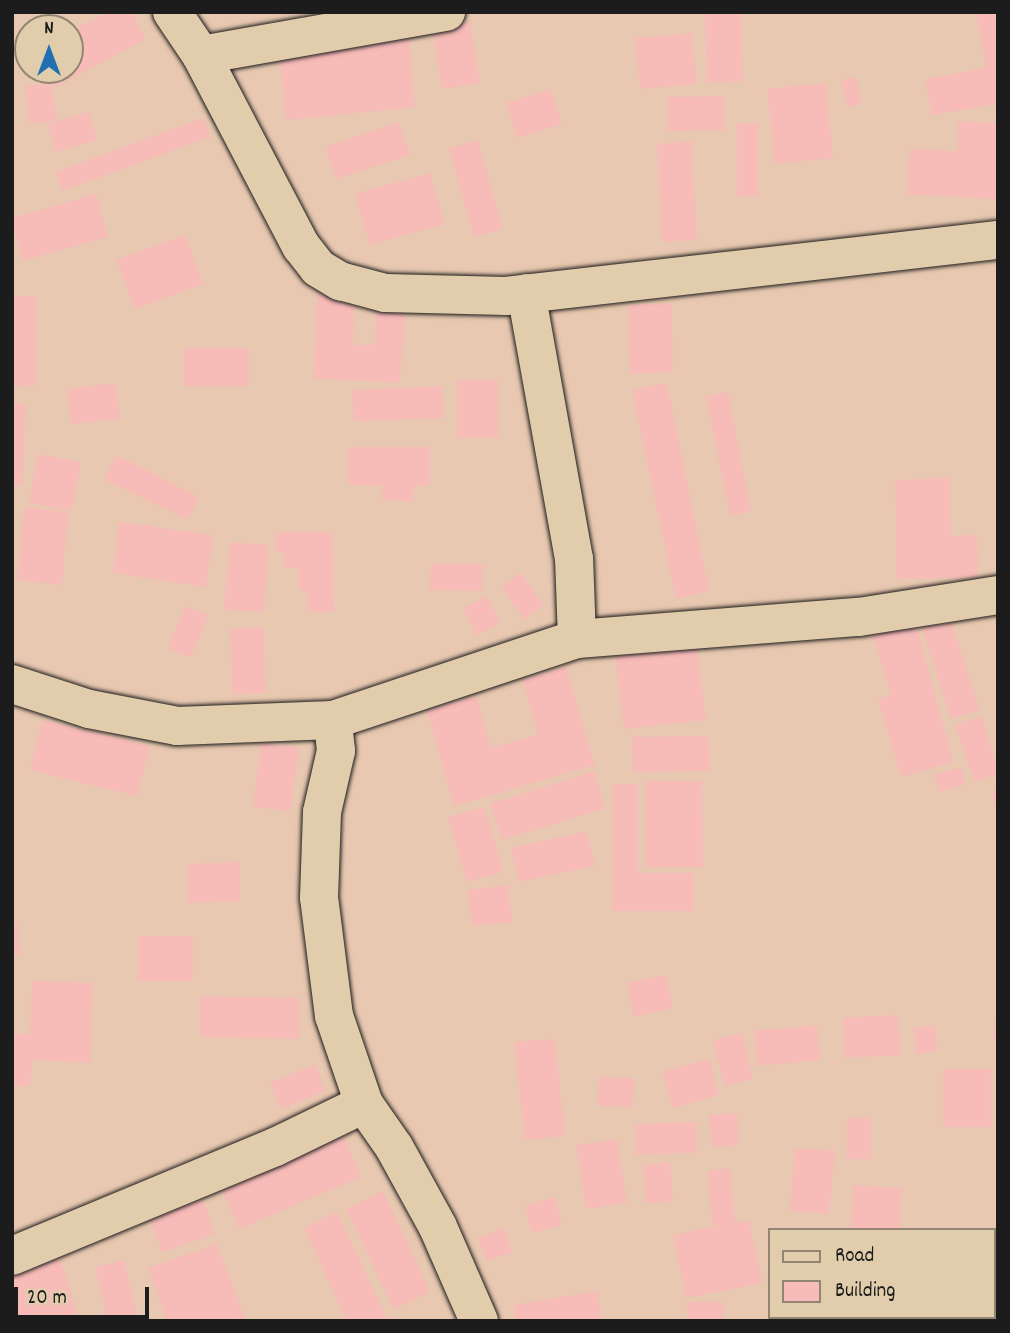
<!DOCTYPE html>
<html>
<head>
<meta charset="utf-8">
<style>
	body { margin:0 }
	#map { position:relative; width:1010px; height:1333px; overflow:hidden; background:#e8c8b0; font-family:Dekko,sans-serif }
	div>[style] { position:absolute }
	.building>* { inset:0; background:#f7bbb8 }
	.roads { filter:drop-shadow(0 0 2px #1c1c1c) drop-shadow(0 0 2px #1c1c1c) }
	.minor>* { height:38px; margin:-19px; padding:0 19px; transform-origin:19px; border-radius:19px; background:#e1cdac }
	span { translate:-50% -50%; white-space:nowrap; text-align:center; line-height:1.15; -webkit-text-stroke:6px #e1cdac; paint-order:stroke }
	.frame { position:absolute; inset:0; border:14px solid #1c1c1c; pointer-events:none }
	.legend { position:absolute; left:768px; top:1228px; width:228px; height:91px; box-sizing:border-box; background:#e1cdac; border:2px solid #928672; margin:0; padding:9px 12px; list-style:none; font-size:21px; color:#1c1c1c }
	.legend li { display:flex; align-items:center; gap:14px; height:35px }
	.legend b { width:35px; border:2px solid #928672 }
	.north { position:absolute; left:14px; top:14px; width:70px; height:70px; box-sizing:border-box; background:#e1cdac; border:2px solid #928672; border-radius:50%; rotate:0deg; font-size:19px; font-weight:700; line-height:28px; text-align:center; color:#1c1c1c }
	.north::after { content:''; display:block; margin:auto; width:24px; height:32px; background:#1f6fb2; clip-path:polygon(50% 0,100% 100%,50% 72%,0 100%) }
	.scale { position:absolute; left:14px; top:1287px; width:135px; height:32px; box-sizing:border-box; border:4px solid #1c1c1c; border-top:0; padding-left:9px; font-size:21px; line-height:24px; white-space:nowrap; color:#1c1c1c; -webkit-text-stroke:5px #e1cdac; paint-order:stroke }
</style>
</head>
<body>
<div id="map">
	<div class="building">
		<div style="clip-path:polygon(108px 12px,131px 12px,146px 39px,56px 87px,46px 70px,70px 70px,70px 32px)"></div>
		<div style="clip-path:polygon(705px 12px,741px 12px,743px 81px,707px 83px)"></div>
		<div style="clip-path:polygon(976px 12px,998px 12px,998px 104px,932px 115px,925px 79px,986px 68px)"></div>
		<div style="clip-path:polygon(470px 22px,480px 83px,442px 89px,432px 27px)"></div>
		<div style="clip-path:polygon(691px 33px,697px 84px,640px 89px,635px 38px)"></div>
		<div style="clip-path:polygon(409px 39px,415px 107px,286px 120px,279px 51px)"></div>
		<div style="clip-path:polygon(856px 77px,862px 104px,847px 107px,841px 80px)"></div>
		<div style="clip-path:polygon(51px 83px,57px 120px,30px 124px,25px 86px)"></div>
		<div style="clip-path:polygon(826px 83px,833px 158px,775px 164px,767px 89px)"></div>
		<div style="clip-path:polygon(551px 89px,562px 124px,517px 138px,507px 103px)"></div>
		<div style="clip-path:polygon(724px 96px,724px 130px,668px 131px,667px 97px)"></div>
		<div style="clip-path:polygon(89px 112px,97px 140px,56px 152px,47px 124px)"></div>
		<div style="clip-path:polygon(203px 118px,210px 137px,62px 191px,56px 172px)"></div>
		<div style="clip-path:polygon(958px 121px,998px 123px,998px 199px,907px 194px,910px 149px,957px 151px)"></div>
		<div style="clip-path:polygon(399px 122px,410px 155px,336px 179px,325px 147px)"></div>
		<div style="clip-path:polygon(737px 123px,758px 123px,758px 196px,737px 196px)"></div>
		<div style="clip-path:polygon(478px 140px,503px 229px,474px 237px,449px 148px)"></div>
		<div style="clip-path:polygon(691px 141px,697px 240px,662px 242px,657px 144px)"></div>
		<div style="clip-path:polygon(430px 173px,445px 224px,370px 245px,355px 194px)"></div>
		<div style="clip-path:polygon(96px 194px,108px 237px,22px 261px,12px 218px)"></div>
		<div style="clip-path:polygon(185px 235px,203px 284px,135px 309px,116px 260px)"></div>
		<div style="clip-path:polygon(318px 290px,355px 293px,353px 345px,375px 345px,376px 305px,405px 307px,400px 383px,313px 378px)"></div>
		<div style="clip-path:polygon(12px 296px,35px 296px,37px 385px,12px 386px)"></div>
		<div style="clip-path:polygon(672px 303px,673px 372px,630px 374px,628px 305px)"></div>
		<div style="clip-path:polygon(184px 348px,249px 348px,249px 386px,184px 386px)"></div>
		<div style="clip-path:polygon(457px 380px,498px 380px,498px 438px,457px 438px)"></div>
		<div style="clip-path:polygon(116px 383px,120px 419px,71px 424px,67px 389px)"></div>
		<div style="clip-path:polygon(667px 383px,709px 591px,676px 599px,632px 390px)"></div>
		<div style="clip-path:polygon(442px 386px,443px 418px,354px 421px,352px 390px)"></div>
		<div style="clip-path:polygon(728px 392px,751px 512px,730px 515px,706px 396px)"></div>
		<div style="clip-path:polygon(12px 403px,26px 404px,22px 485px,12px 484px)"></div>
		<div style="clip-path:polygon(349px 447px,430px 447px,430px 486px,414px 485px,413px 501px,382px 500px,382px 485px,349px 485px)"></div>
		<div style="clip-path:polygon(38px 454px,81px 462px,72px 511px,29px 503px)"></div>
		<div style="clip-path:polygon(116px 455px,199px 497px,188px 520px,104px 479px)"></div>
		<div style="clip-path:polygon(950px 478px,951px 536px,977px 535px,978px 577px,897px 579px,895px 480px)"></div>
		<div style="clip-path:polygon(24px 507px,68px 512px,62px 585px,17px 580px)"></div>
		<div style="clip-path:polygon(119px 522px,213px 535px,206px 587px,113px 573px)"></div>
		<div style="clip-path:polygon(275px 532px,333px 532px,334px 612px,307px 612px,307px 590px,299px 590px,298px 567px,284px 568px,284px 552px,275px 552px)"></div>
		<div style="clip-path:polygon(230px 542px,269px 545px,264px 612px,224px 609px)"></div>
		<div style="clip-path:polygon(431px 564px,483px 564px,482px 591px,430px 590px)"></div>
		<div style="clip-path:polygon(520px 573px,544px 605px,524px 619px,501px 587px)"></div>
		<div style="clip-path:polygon(487px 596px,500px 623px,477px 635px,463px 608px)"></div>
		<div style="clip-path:polygon(185px 606px,208px 615px,191px 657px,168px 649px)"></div>
		<div style="clip-path:polygon(947px 609px,980px 710px,951px 719px,919px 618px)"></div>
		<div style="clip-path:polygon(913px 613px,953px 762px,901px 777px,878px 699px,891px 695px,870px 625px)"></div>
		<div style="clip-path:polygon(263px 627px,266px 693px,233px 695px,230px 629px)"></div>
		<div style="clip-path:polygon(697px 646px,706px 720px,624px 729px,615px 655px)"></div>
		<div style="clip-path:polygon(566px 667px,595px 765px,454px 806px,427px 710px,476px 696px,491px 748px,538px 735px,523px 680px)"></div>
		<div style="clip-path:polygon(982px 716px,998px 774px,975px 782px,955px 725px)"></div>
		<div style="clip-path:polygon(42px 720px,150px 746px,137px 796px,30px 770px)"></div>
		<div style="clip-path:polygon(709px 736px,710px 771px,633px 772px,632px 737px)"></div>
		<div style="clip-path:polygon(261px 743px,299px 748px,290px 812px,253px 806px)"></div>
		<div style="clip-path:polygon(961px 767px,966px 784px,939px 792px,934px 775px)"></div>
		<div style="clip-path:polygon(594px 771px,605px 808px,502px 840px,490px 804px)"></div>
		<div style="clip-path:polygon(646px 781px,702px 781px,703px 867px,646px 867px)"></div>
		<div style="clip-path:polygon(612px 784px,638px 784px,638px 873px,694px 873px,694px 911px,612px 911px)"></div>
		<div style="clip-path:polygon(998px 790px,998px 812px,997px 813px,992px 791px)"></div>
		<div style="clip-path:polygon(485px 807px,503px 872px,467px 882px,448px 817px)"></div>
		<div style="clip-path:polygon(587px 831px,595px 866px,519px 882px,511px 848px)"></div>
		<div style="clip-path:polygon(239px 862px,240px 901px,188px 903px,187px 864px)"></div>
		<div style="clip-path:polygon(508px 885px,512px 922px,472px 926px,468px 890px)"></div>
		<div style="clip-path:polygon(12px 922px,18px 922px,19px 955px,12px 955px)"></div>
		<div style="clip-path:polygon(138px 936px,193px 936px,193px 981px,138px 981px)"></div>
		<div style="clip-path:polygon(666px 975px,673px 1008px,634px 1017px,627px 983px)"></div>
		<div style="clip-path:polygon(32px 981px,93px 983px,90px 1063px,32px 1060px,30px 1086px,12px 1086px,12px 1034px,30px 1034px)"></div>
		<div style="clip-path:polygon(200px 996px,299px 998px,299px 1039px,200px 1037px)"></div>
		<div style="clip-path:polygon(898px 1015px,900px 1055px,844px 1058px,843px 1018px)"></div>
		<div style="clip-path:polygon(996px 1016px,998px 1016px,998px 1041px,993px 1040px)"></div>
		<div style="clip-path:polygon(817px 1025px,820px 1060px,757px 1066px,754px 1031px)"></div>
		<div style="clip-path:polygon(935px 1025px,937px 1051px,916px 1054px,914px 1028px)"></div>
		<div style="clip-path:polygon(742px 1033px,753px 1079px,724px 1086px,713px 1040px)"></div>
		<div style="clip-path:polygon(555px 1039px,565px 1136px,525px 1140px,514px 1042px)"></div>
		<div style="clip-path:polygon(709px 1059px,719px 1095px,673px 1108px,662px 1072px)"></div>
		<div style="clip-path:polygon(315px 1065px,325px 1091px,281px 1109px,270px 1083px)"></div>
		<div style="clip-path:polygon(943px 1069px,991px 1069px,991px 1127px,943px 1127px)"></div>
		<div style="clip-path:polygon(599px 1077px,634px 1078px,633px 1107px,598px 1106px)"></div>
		<div style="clip-path:polygon(737px 1113px,739px 1145px,712px 1147px,709px 1115px)"></div>
		<div style="clip-path:polygon(847px 1118px,871px 1118px,871px 1159px,847px 1159px)"></div>
		<div style="clip-path:polygon(697px 1122px,697px 1153px,636px 1154px,635px 1124px)"></div>
		<div style="clip-path:polygon(343px 1135px,361px 1177px,239px 1229px,220px 1186px)"></div>
		<div style="clip-path:polygon(617px 1139px,627px 1203px,586px 1209px,576px 1145px)"></div>
		<div style="clip-path:polygon(795px 1148px,835px 1151px,829px 1214px,790px 1211px)"></div>
		<div style="clip-path:polygon(670px 1162px,673px 1201px,646px 1203px,643px 1165px)"></div>
		<div style="clip-path:polygon(730px 1168px,735px 1223px,712px 1225px,708px 1171px)"></div>
		<div style="clip-path:polygon(853px 1185px,902px 1188px,899px 1230px,851px 1230px)"></div>
		<div style="clip-path:polygon(383px 1191px,430px 1292px,394px 1309px,346px 1209px)"></div>
		<div style="clip-path:polygon(555px 1197px,562px 1225px,532px 1233px,525px 1206px)"></div>
		<div style="clip-path:polygon(203px 1200px,215px 1234px,162px 1252px,150px 1218px)"></div>
		<div style="clip-path:polygon(337px 1212px,388px 1321px,347px 1321px,304px 1228px)"></div>
		<div style="clip-path:polygon(749px 1220px,762px 1283px,686px 1298px,673px 1235px)"></div>
		<div style="clip-path:polygon(504px 1228px,512px 1252px,487px 1261px,478px 1238px)"></div>
		<div style="clip-path:polygon(217px 1244px,245px 1318px,167px 1321px,148px 1268px)"></div>
		<div style="clip-path:polygon(60px 1259px,80px 1321px,20px 1321px,12px 1296px,12px 1274px)"></div>
		<div style="clip-path:polygon(124px 1260px,138px 1321px,108px 1321px,95px 1267px)"></div>
		<div style="clip-path:polygon(597px 1291px,602px 1321px,516px 1321px,514px 1305px)"></div>
		<div style="clip-path:polygon(687px 1302px,723px 1302px,723px 1321px,687px 1321px)"></div>
	</div>
	<div class="roads">
		<div class="minor">
			<div style="left:172px;top:12px;width:52px;rotate:56deg"></div>
			<div style="left:201px;top:55px;width:216px;rotate:62.4deg"></div>
			<div style="left:301px;top:246px;width:28px;rotate:52deg"></div>
			<div style="left:318px;top:268px;width:26px;rotate:31deg"></div>
			<div style="left:340px;top:281px;width:47px;rotate:14.9deg"></div>
			<div style="left:385px;top:293px;width:121px;rotate:1.4deg"></div>
			<div style="left:506px;top:296px;width:495px;rotate:-6.5deg"></div>
			<div style="left:201px;top:55px;width:249px;rotate:-10deg"></div>
			<div style="left:577px;top:639px;width:283px;rotate:-4.5deg"></div>
			<div style="left:859px;top:617px;width:141px;rotate:-9deg"></div>
			<div style="left:12px;top:684px;width:81px;rotate:18deg"></div>
			<div style="left:89px;top:709px;width:90px;rotate:10.9deg"></div>
			<div style="left:177px;top:726px;width:156px;rotate:-2.2deg"></div>
			<div style="left:12px;top:1256px;width:285px;rotate:-22.5deg"></div>
			<div style="left:275px;top:1147px;width:99px;rotate:-25.8deg"></div>
			<div style="left:479px;top:1321px;width:103px;rotate:-113.6deg"></div>
			<div style="left:438px;top:1227px;width:91px;rotate:-118.8deg"></div>
			<div style="left:394px;top:1147px;width:52px;rotate:-124.9deg"></div>
			<div style="left:364px;top:1104px;width:93px;rotate:-108.8deg"></div>
			<div style="left:334px;top:1016px;width:119px;rotate:-97.2deg"></div>
			<div style="left:319px;top:898px;width:86px;rotate:-88deg"></div>
			<div style="left:322px;top:812px;width:63px;rotate:-77.1deg"></div>
			<div style="left:336px;top:751px;width:31px;rotate:-96deg"></div>
			<div style="left:333px;top:720px;width:257px;rotate:-18.4deg"></div>
			<div style="left:577px;top:639px;width:80px;rotate:-92.1deg"></div>
			<div style="left:574px;top:559px;width:270px;rotate:-100.2deg"></div>
		</div>
	</div>
	<div class="frame"></div>
	<ul class="legend">
	<li><b style="height:9px;background:#e1cdac"></b>Road</li>
	<li><b style="height:19px;background:#f7bbb8"></b>Building</li>
	</ul>
	<div class="north">N</div>
	<div class="scale">20 m</div>
</div>
</body>
</html>
